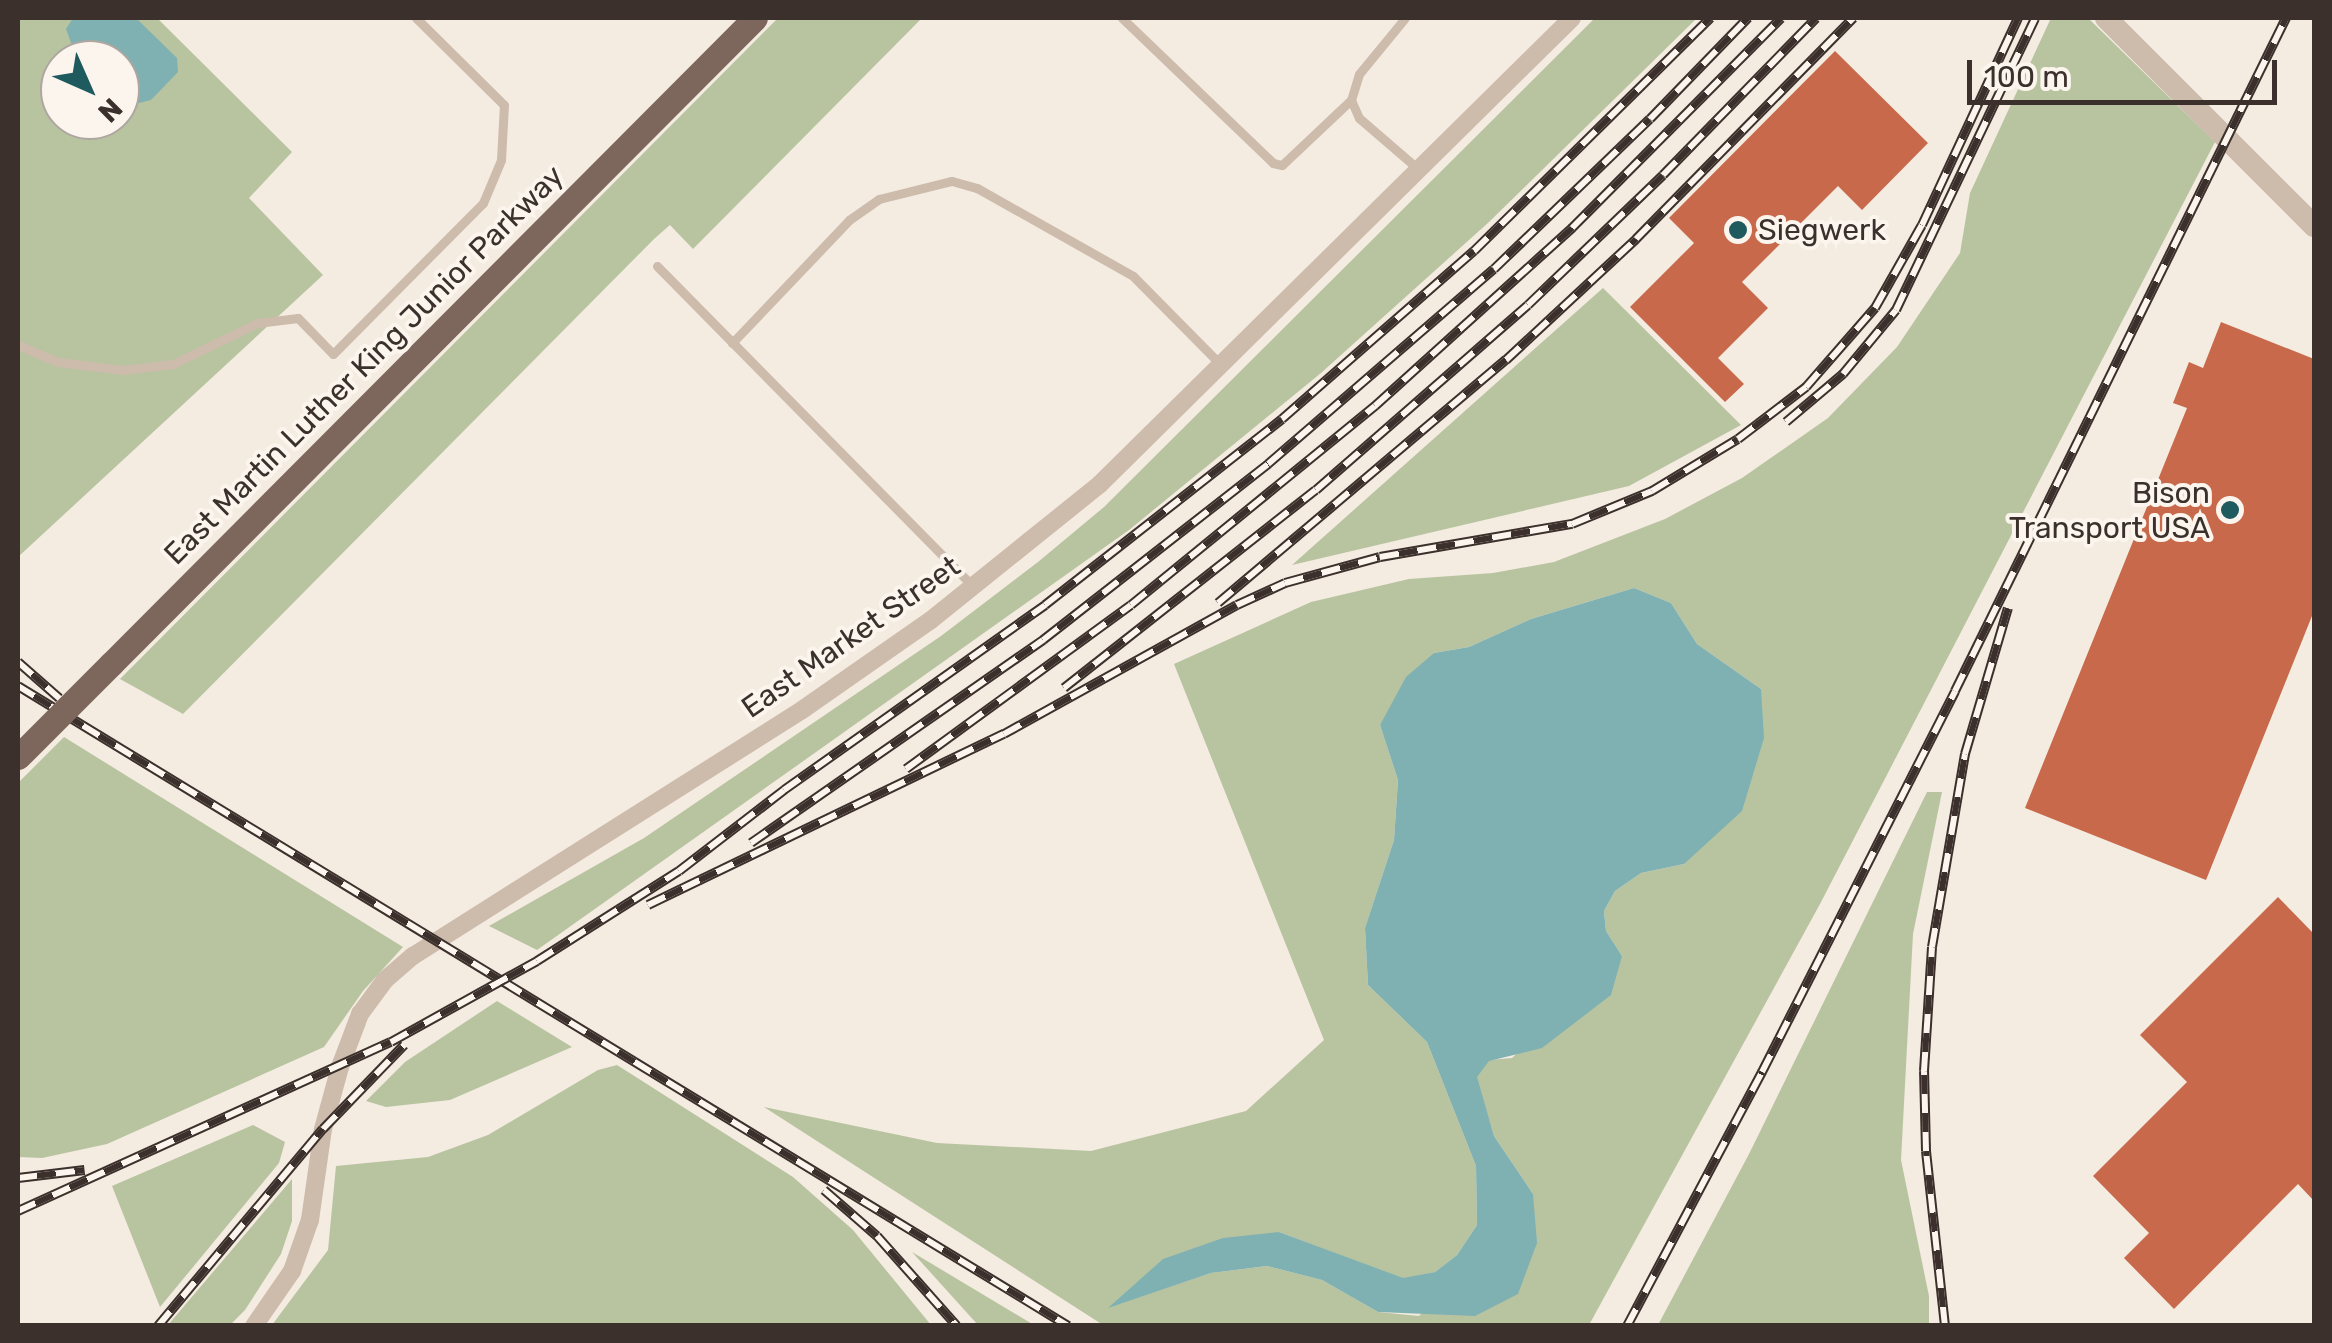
<!DOCTYPE html>
<html>
<head>
<meta charset="utf-8">
<style>
	body { margin:0 }
	#map { position:relative; width:2332px; height:1343px; overflow:hidden; background:#f4ebe1; font-family:Rubik,sans-serif }
	div>[style] { position:absolute }
	.green>* { inset:0; background:#b8c4a0 }
	.water>* { inset:0; background:#7fb0b2 }
	.building>* { inset:0; background:#c8694b }
	.service>* { height:9px; margin:-4.5px; padding:0 4.5px; transform-origin:4.5px; border-radius:4.5px; background:#cdbbac }
	.minor>* { height:18px; margin:-9px; padding:0 9px; transform-origin:9px; border-radius:9px; background:#cdbbac }
	.tertiary>* { height:22px; margin:-11px; padding:0 11px; transform-origin:11px; border-radius:11px; background:#cdbbac }
	.primary>* { height:25px; margin:-12.5px; padding:0 12.5px; transform-origin:12.5px; border-radius:12.5px; background:#7d675c }
	.rail>* { height:10px; margin-top:-5px; transform-origin:0; background:repeating-linear-gradient(90deg,#fbf5ee 0 19px,#3b302b 0 38px); box-sizing:border-box; border-block:2px solid #3b302b }
	.primary-bridge>* { height:25px; margin:-12.5px; padding:0 12.5px; transform-origin:12.5px; border-radius:12.5px; background:#7d675c }
	.dots>* { width:28px; height:28px; translate:-50% -50%; box-sizing:border-box; border:5px solid #fbf5ee; border-radius:50% }
	span { translate:-50% -50%; white-space:nowrap; text-align:center; line-height:1.15; -webkit-text-stroke:8px #fbf5ee; paint-order:stroke }
	.poi-label { font-size:30px; color:#3b302b }
	.left { translate:0 -50%; text-align:left }
	.right { translate:-100% -50%; text-align:right }
	.street-label { font-size:30px; color:#3b302b }
	.frame { position:absolute; inset:0; border:20px solid #3b302b; pointer-events:none }
	.north { position:absolute; left:40px; top:40px; width:100px; height:100px; box-sizing:border-box; background:#fbf5ee; border:2px solid #aea6a0; border-radius:50%; rotate:135deg; font-size:28px; font-weight:700; line-height:40px; text-align:center; color:#3b302b }
	.north::after { content:''; display:block; margin:auto; width:35px; height:45px; background:#1f5a5e; clip-path:polygon(50% 0,100% 100%,50% 72%,0 100%) }
	.scale { position:absolute; left:1967px; top:60px; width:310px; height:45px; box-sizing:border-box; border:5px solid #3b302b; border-top:0; padding-left:12px; font-size:30px; line-height:35px; white-space:nowrap; color:#3b302b; -webkit-text-stroke:8px #fbf5ee; paint-order:stroke }
</style>
</head>
<body>
<div id="map">
	<div class="green">
		<div style="clip-path:polygon(evenodd,18px 18px,157px 18px,292px 152px,249px 198px,323px 275px,18px 557px,18px 18px,60px 60px,120px 60px,120px 120px,60px 120px,60px 60px)"></div>
		<div style="clip-path:polygon(778px 18px,922px 18px,693px 249px,670px 225px,654px 239px,183px 714px,120px 679px)"></div>
		<div style="clip-path:polygon(1595px 18px,1697px 18px,1489px 222px,1321px 373px,1129px 530px,537px 950px,489px 926px,644px 838px,941px 636px,1038px 562px,1104px 507px)"></div>
		<div style="clip-path:polygon(evenodd,2051px 18px,2088px 18px,2215px 142px,1820px 904px,1589px 1325px,1103px 1325px,764px 1107px,937px 1143px,1091px 1151px,1246px 1111px,1324px 1040px,1174px 664px,1311px 602px,1409px 579px,1493px 573px,1554px 562px,1665px 519px,1742px 478px,1828px 418px,1897px 347px,1960px 253px,1970px 193px,2051px 18px,1634px 588px,1671px 603px,1697px 644px,1761px 689px,1684px 864px,1641px 873px,1615px 891px,1604px 911px,1606px 931px,1622px 956px,1512px 1058px,1489px 1060px,1476px 1077px,1494px 1136px,1533px 1194px,1419px 1316px,1378px 1312px,1322px 1280px,1267px 1266px,1211px 1273px,1112px 1306px,1279px 1232px,1403px 1279px,1435px 1272px,1457px 1255px,1477px 1225px,1476px 1166px,1427px 1042px,1368px 985px,1365px 928px,1394px 840px,1398px 780px,1380px 725px,1434px 653px,1469px 647px,1531px 619px,1634px 588px)"></div>
		<div style="clip-path:polygon(1603px 288px,1741px 425px,1629px 486px,1292px 565px)"></div>
		<div style="clip-path:polygon(64px 737px,403px 947px,363px 991px,324px 1047px,107px 1144px,42px 1158px,18px 1157px,18px 783px)"></div>
		<div style="clip-path:polygon(1927px 792px,1942px 792px,1913px 934px,1901px 1160px,1929px 1296px,1929px 1325px,1658px 1325px,1749px 1154px)"></div>
		<div style="clip-path:polygon(497px 1001px,572px 1047px,450px 1100px,386px 1107px,366px 1101px,405px 1062px)"></div>
		<div style="clip-path:polygon(617px 1065px,793px 1177px,853px 1230px,931px 1325px,272px 1325px,328px 1250px,336px 1166px,428px 1157px,488px 1135px,598px 1070px)"></div>
		<div style="clip-path:polygon(253px 1125px,285px 1142px,279px 1163px,160px 1307px,112px 1186px)"></div>
		<div style="clip-path:polygon(292px 1179px,292px 1221px,281px 1254px,245px 1310px,230px 1325px,168px 1325px)"></div>
		<div style="clip-path:polygon(912px 1252px,1034px 1325px,978px 1325px)"></div>
	</div>
	<div class="water">
		<div style="clip-path:polygon(73px 18px,136px 18px,177px 58px,178px 72px,151px 100px,131px 105px,120px 97px,120px 60px,82px 60px,74px 51px,66px 29px)"></div>
		<div style="clip-path:polygon(1634px 588px,1671px 603px,1697px 644px,1761px 689px,1764px 738px,1742px 811px,1684px 864px,1641px 873px,1615px 891px,1604px 911px,1606px 931px,1622px 956px,1611px 995px,1542px 1048px,1489px 1061px,1477px 1077px,1494px 1136px,1533px 1194px,1537px 1243px,1518px 1294px,1475px 1316px,1378px 1312px,1322px 1280px,1267px 1266px,1211px 1273px,1108px 1308px,1163px 1259px,1223px 1238px,1279px 1232px,1403px 1278px,1435px 1272px,1457px 1255px,1477px 1225px,1476px 1166px,1427px 1042px,1368px 985px,1365px 928px,1394px 840px,1398px 780px,1380px 725px,1406px 677px,1434px 653px,1469px 647px,1531px 619px)"></div>
	</div>
	<div class="building">
		<div style="clip-path:polygon(1835px 51px,1928px 143px,1862px 210px,1838px 186px,1742px 282px,1768px 308px,1718px 358px,1744px 384px,1725px 402px,1630px 307px,1694px 243px,1669px 218px)"></div>
		<div style="clip-path:polygon(2221px 322px,2314px 359px,2314px 611px,2206px 880px,2025px 808px,2187px 408px,2173px 403px,2189px 362px,2203px 368px)"></div>
		<div style="clip-path:polygon(2278px 897px,2314px 934px,2314px 1201px,2298px 1184px,2174px 1309px,2124px 1258px,2149px 1233px,2093px 1176px,2187px 1082px,2140px 1035px)"></div>
	</div>
	<div class="service">
		<div style="left:1122px;top:18px;width:209px;rotate:43.8deg"></div>
		<div style="left:1273px;top:163px;width:9px;rotate:13deg"></div>
		<div style="left:1282px;top:165px;width:95px;rotate:-43.3deg"></div>
		<div style="left:1405px;top:18px;width:72px;rotate:129.4deg"></div>
		<div style="left:1359px;top:74px;width:27px;rotate:107deg"></div>
		<div style="left:1351px;top:100px;width:20px;rotate:66deg"></div>
		<div style="left:1359px;top:118px;width:78px;rotate:40.8deg"></div>
		<div style="left:657px;top:266px;width:450px;rotate:45.4deg"></div>
		<div style="left:732px;top:343px;width:170px;rotate:-46.4deg"></div>
		<div style="left:849px;top:220px;width:37px;rotate:-35deg"></div>
		<div style="left:879px;top:199px;width:75px;rotate:-13.9deg"></div>
		<div style="left:952px;top:181px;width:26px;rotate:16deg"></div>
		<div style="left:977px;top:188px;width:179px;rotate:29.4deg"></div>
		<div style="left:1133px;top:276px;width:125px;rotate:45.3deg"></div>
		<div style="left:18px;top:345px;width:43px;rotate:23deg"></div>
		<div style="left:58px;top:362px;width:65px;rotate:7deg"></div>
		<div style="left:123px;top:370px;width:50px;rotate:-6.8deg"></div>
		<div style="left:173px;top:364px;width:93px;rotate:-26deg"></div>
		<div style="left:257px;top:323px;width:41px;rotate:-7deg"></div>
		<div style="left:298px;top:318px;width:50px;rotate:45.8deg"></div>
		<div style="left:333px;top:354px;width:213px;rotate:-45.2deg"></div>
		<div style="left:483px;top:203px;width:47px;rotate:-67.3deg"></div>
		<div style="left:501px;top:160px;width:55px;rotate:-86.9deg"></div>
		<div style="left:504px;top:105px;width:124px;rotate:-135.3deg"></div>
	</div>
	<div class="minor">
		<div style="left:254px;top:1326px;width:67px;rotate:-55.4deg"></div>
		<div style="left:292px;top:1271px;width:54px;rotate:-70.6deg"></div>
		<div style="left:310px;top:1220px;width:92px;rotate:-81.9deg"></div>
		<div style="left:323px;top:1129px;width:64px;rotate:-74.7deg"></div>
		<div style="left:340px;top:1067px;width:57px;rotate:-69.3deg"></div>
		<div style="left:360px;top:1014px;width:42px;rotate:-53.7deg"></div>
		<div style="left:385px;top:980px;width:37px;rotate:-41deg"></div>
		<div style="left:413px;top:956px;width:460px;rotate:-32.3deg"></div>
		<div style="left:802px;top:710px;width:157px;rotate:-34.9deg"></div>
		<div style="left:931px;top:620px;width:217px;rotate:-38.8deg"></div>
		<div style="left:1100px;top:484px;width:663px;rotate:-44.63deg"></div>
	</div>
	<div class="tertiary">
		<div style="left:2106px;top:18px;width:294px;rotate:45deg"></div>
	</div>
	<div class="primary">
		<div style="left:111px;top:664px;width:912px;rotate:-45.09deg"></div>
	</div>
	<div class="rail">
		<div style="left:1786px;top:422px;width:75px;rotate:-40.1deg"></div>
		<div style="left:1843px;top:374px;width:83px;rotate:-50.4deg"></div>
		<div style="left:1896px;top:310px;width:323px;rotate:-64.5deg"></div>
		<div style="left:1218px;top:603px;width:377px;rotate:-40.2deg"></div>
		<div style="left:1506px;top:360px;width:178px;rotate:-42.9deg"></div>
		<div style="left:1636px;top:239px;width:310px;rotate:-45.5deg"></div>
		<div style="left:18px;top:662px;width:55px;rotate:41.3deg"></div>
		<div style="left:18px;top:686px;width:1230px;rotate:31.36deg"></div>
		<div style="left:1064px;top:688px;width:320px;rotate:-38.2deg"></div>
		<div style="left:1316px;top:490px;width:281px;rotate:-41.1deg"></div>
		<div style="left:1528px;top:305px;width:187px;rotate:-43.9deg"></div>
		<div style="left:1663px;top:175px;width:219px;rotate:-45.7deg"></div>
		<div style="left:906px;top:769px;width:278px;rotate:-36.1deg"></div>
		<div style="left:1131px;top:605px;width:315px;rotate:-39.2deg"></div>
		<div style="left:1375px;top:406px;width:266px;rotate:-42.1deg"></div>
		<div style="left:1572px;top:228px;width:296px;rotate:-45.1deg"></div>
		<div style="left:751px;top:843px;width:356px;rotate:-34.8deg"></div>
		<div style="left:1043px;top:640px;width:286px;rotate:-38deg"></div>
		<div style="left:1268px;top:464px;width:298px;rotate:-40.8deg"></div>
		<div style="left:1494px;top:269px;width:216px;rotate:-43.9deg"></div>
		<div style="left:1650px;top:119px;width:141px;rotate:-45.9deg"></div>
		<div style="left:648px;top:905px;width:395px;rotate:-25.7deg"></div>
		<div style="left:1004px;top:734px;width:266px;rotate:-29deg"></div>
		<div style="left:1237px;top:605px;width:53px;rotate:-24.6deg"></div>
		<div style="left:1285px;top:583px;width:98px;rotate:-15.3deg"></div>
		<div style="left:1380px;top:557px;width:195px;rotate:-9.8deg"></div>
		<div style="left:1572px;top:524px;width:87px;rotate:-22.4deg"></div>
		<div style="left:1652px;top:491px;width:100px;rotate:-31.2deg"></div>
		<div style="left:1738px;top:439px;width:86px;rotate:-37.4deg"></div>
		<div style="left:1806px;top:387px;width:105px;rotate:-48.9deg"></div>
		<div style="left:1875px;top:308px;width:95px;rotate:-60.5deg"></div>
		<div style="left:1922px;top:225px;width:228px;rotate:-65.1deg"></div>
		<div style="left:18px;top:1178px;width:67px;rotate:-6.8deg"></div>
		<div style="left:824px;top:1190px;width:70px;rotate:41deg"></div>
		<div style="left:877px;top:1236px;width:120px;rotate:48.4deg"></div>
		<div style="left:18px;top:1211px;width:409px;rotate:-24.4deg"></div>
		<div style="left:391px;top:1042px;width:167px;rotate:-29deg"></div>
		<div style="left:537px;top:961px;width:168px;rotate:-32.4deg"></div>
		<div style="left:679px;top:871px;width:133px;rotate:-37.6deg"></div>
		<div style="left:784px;top:790px;width:320px;rotate:-35.3deg"></div>
		<div style="left:1045px;top:605px;width:301px;rotate:-38.1deg"></div>
		<div style="left:1282px;top:419px;width:255px;rotate:-41.2deg"></div>
		<div style="left:1474px;top:251px;width:332px;rotate:-44.6deg"></div>
		<div style="left:158px;top:1326px;width:257px;rotate:-50.1deg"></div>
		<div style="left:323px;top:1129px;width:117px;rotate:-46deg"></div>
		<div style="left:1627px;top:1326px;width:288px;rotate:-62deg"></div>
		<div style="left:1762px;top:1072px;width:427px;rotate:-63.1deg"></div>
		<div style="left:1955px;top:691px;width:750px;rotate:-63.81deg"></div>
		<div style="left:1945px;top:1326px;width:176px;rotate:-96.2deg"></div>
		<div style="left:1926px;top:1151px;width:80px;rotate:-91.4deg"></div>
		<div style="left:1924px;top:1071px;width:124px;rotate:-86.3deg"></div>
		<div style="left:1932px;top:947px;width:196px;rotate:-80.3deg"></div>
		<div style="left:1965px;top:754px;width:152px;rotate:-73.6deg"></div>
	</div>
	<div class="primary-bridge">
		<div style="left:18px;top:757px;width:132px;rotate:-45deg"></div>
	</div>
	<div class="dots">
		<div style="left:1738px;top:230px;background:#1f5a5e"></div>
		<div style="left:2230px;top:510px;background:#1f5a5e"></div>
	</div>
	<div class="poi-label">
		<span class="left" style="left:1758px;top:230px">Siegwerk</span>
		<span class="right" style="left:2210px;top:510px">Bison<br>Transport USA</span>
	</div>
	<div class="street-label">
		<span style="left:364px;top:365px;rotate:-45deg">East Martin Luther King Junior Parkway</span>
		<span style="left:851px;top:637px;rotate:-35deg">East Market Street</span>
	</div>
	<div class="frame"></div>
	<div class="north">N</div>
	<div class="scale">100 m</div>
</div>
</body>
</html>
